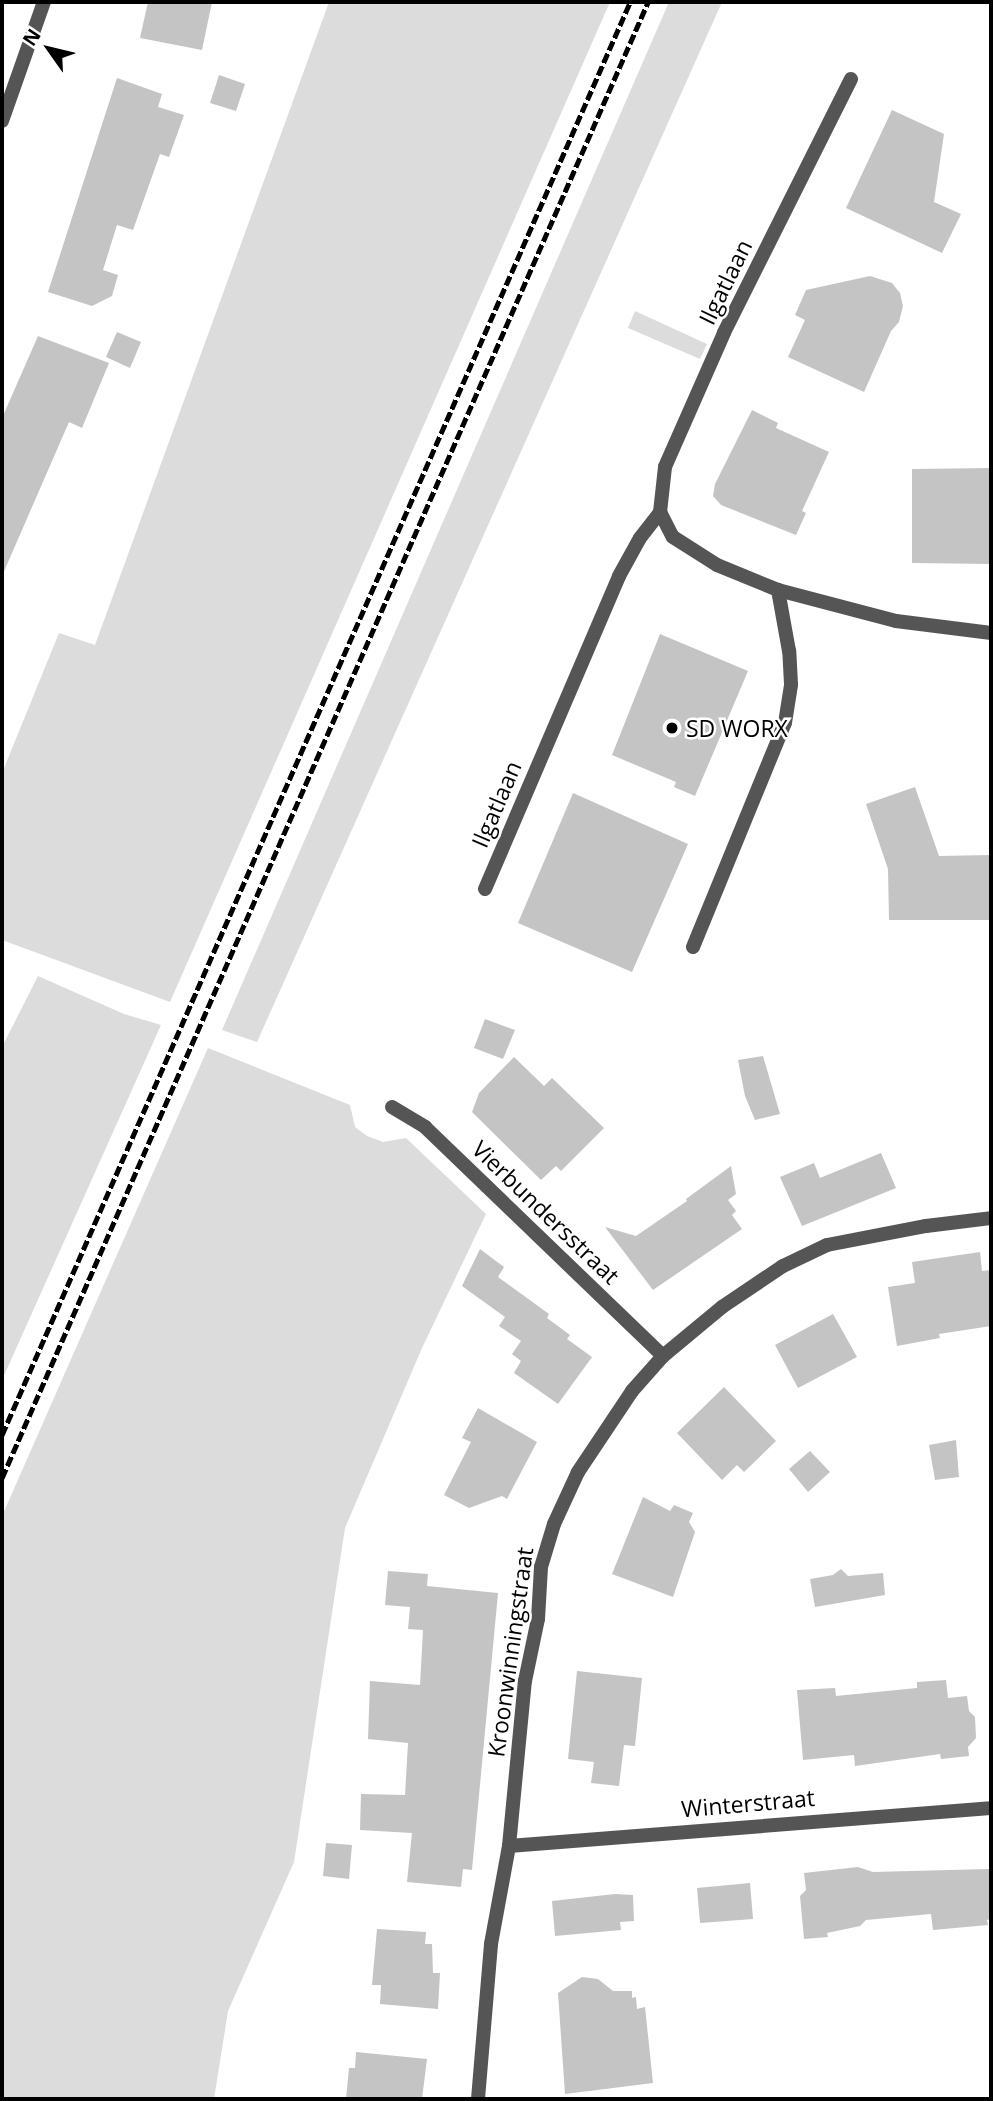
<!DOCTYPE html>
<html>
<head>
<meta charset="utf-8">
<style>
	body { margin:0 }
	#map { position:relative; width:993px; height:2101px; overflow:hidden; background:#fff; font-family:"Open Sans",sans-serif }
	div>[style] { position:absolute }
	.green>* { inset:0; background:#dcdcdc }
	.building>* { inset:0; background:#c4c4c4 }
	.street>* { height:14px; margin:-7px; padding:0 7px; transform-origin:7px; border-radius:7px; background:#555 }
	.rail>* { height:5px; margin-top:-2.5px; transform-origin:0; background:repeating-linear-gradient(90deg,#000 0 10px,transparent 0 13.5px) }
	.dots>* { width:19px; height:19px; translate:-50% -50%; box-sizing:border-box; border:4px solid #fff; border-radius:50% }
	span { translate:-50% -50%; white-space:nowrap; text-align:center; line-height:1.15; -webkit-text-stroke:5px #fff; paint-order:stroke }
	.street-label { font-size:23px; color:#000 }
	.poi-label { font-size:23px; color:#000 }
	.left { translate:0 -50%; text-align:left }
	.frame { position:absolute; inset:0; border:4px solid #000; pointer-events:none }
	.north { position:absolute; left:14px; top:14px; width:70px; height:70px; -webkit-text-stroke:5px #fff; paint-order:stroke; rotate:304deg; font-size:19px; font-weight:700; line-height:28px; text-align:center; color:#000 }
	.north::after { content:''; display:block; margin:auto; width:24px; height:32px; background:#000; clip-path:polygon(50% 0,100% 100%,50% 72%,0 100%) }
</style>
</head>
<body>
<div id="map">
	<div class="green">
		<div style="clip-path:polygon(329px 2px,610px 2px,170px 1002px,2px 940px,2px 773px,59px 633px,95px 645px)"></div>
		<div style="clip-path:polygon(669px 2px,722px 2px,257px 1042px,222px 1030px)"></div>
		<div style="clip-path:polygon(635px 311px,707px 344px,700px 359px,628px 328px)"></div>
		<div style="clip-path:polygon(38px 976px,124px 1014px,161px 1025px,2px 1380px,2px 1047px)"></div>
		<div style="clip-path:polygon(208px 1048px,350px 1105px,355px 1127px,367px 1136px,383px 1142px,406px 1138px,486px 1214px,422px 1348px,345px 1528px,294px 1862px,228px 2011px,214px 2099px,2px 2099px,2px 1516px)"></div>
	</div>
	<div class="building">
		<div style="clip-path:polygon(148px 2px,212px 2px,202px 50px,140px 38px)"></div>
		<div style="clip-path:polygon(219px 75px,245px 84px,236px 111px,210px 103px)"></div>
		<div style="clip-path:polygon(117px 78px,162px 94px,158px 107px,184px 115px,169px 157px,160px 154px,133px 230px,117px 225px,103px 270px,118px 275px,112px 296px,92px 306px,48px 292px)"></div>
		<div style="clip-path:polygon(892px 110px,944px 134px,934px 202px,961px 214px,942px 253px,846px 208px)"></div>
		<div style="clip-path:polygon(870px 276px,892px 283px,900px 293px,903px 306px,899px 322px,891px 331px,864px 392px,788px 357px,805px 320px,795px 315px,806px 290px)"></div>
		<div style="clip-path:polygon(117px 332px,141px 342px,130px 368px,106px 357px)"></div>
		<div style="clip-path:polygon(38px 336px,109px 363px,82px 428px,69px 422px,2px 576px,2px 418px)"></div>
		<div style="clip-path:polygon(752px 410px,778px 423px,776px 428px,829px 452px,802px 511px,806px 513px,796px 535px,721px 505px,713px 496px,715px 484px)"></div>
		<div style="clip-path:polygon(991px 468px,991px 564px,912px 563px,912px 469px)"></div>
		<div style="clip-path:polygon(660px 634px,748px 671px,695px 796px,674px 787px,676px 782px,612px 755px)"></div>
		<div style="clip-path:polygon(915px 787px,939px 856px,991px 855px,991px 920px,889px 920px,888px 869px,866px 804px)"></div>
		<div style="clip-path:polygon(573px 793px,688px 844px,632px 972px,518px 923px)"></div>
		<div style="clip-path:polygon(485px 1019px,515px 1030px,503px 1059px,474px 1048px)"></div>
		<div style="clip-path:polygon(763px 1056px,780px 1114px,755px 1120px,745px 1096px,738px 1060px)"></div>
		<div style="clip-path:polygon(514px 1057px,544px 1086px,552px 1078px,604px 1128px,561px 1171px,556px 1166px,541px 1180px,472px 1112px,479px 1093px)"></div>
		<div style="clip-path:polygon(881px 1153px,896px 1188px,802px 1226px,780px 1177px,814px 1163px,820px 1178px)"></div>
		<div style="clip-path:polygon(731px 1166px,736px 1194px,728px 1200px,736px 1211px,732px 1215px,742px 1229px,653px 1290px,605px 1227px,636px 1236px,687px 1201px,686px 1199px)"></div>
		<div style="clip-path:polygon(480px 1249px,504px 1267px,498px 1277px,549px 1314px,547px 1318px,570px 1335px,567px 1339px,592px 1357px,558px 1404px,514px 1373px,521px 1361px,512px 1354px,521px 1341px,499px 1326px,505px 1317px,462px 1286px)"></div>
		<div style="clip-path:polygon(980px 1252px,982px 1271px,991px 1270px,991px 1326px,939px 1334px,940px 1338px,897px 1346px,888px 1287px,915px 1283px,912px 1262px)"></div>
		<div style="clip-path:polygon(833px 1314px,857px 1357px,798px 1388px,775px 1345px)"></div>
		<div style="clip-path:polygon(724px 1387px,776px 1441px,744px 1472px,737px 1465px,722px 1480px,677px 1433px)"></div>
		<div style="clip-path:polygon(478px 1408px,537px 1442px,507px 1499px,502px 1496px,469px 1508px,444px 1495px,471px 1442px,462px 1438px)"></div>
		<div style="clip-path:polygon(956px 1440px,959px 1477px,935px 1480px,929px 1445px)"></div>
		<div style="clip-path:polygon(810px 1451px,830px 1472px,808px 1492px,789px 1469px)"></div>
		<div style="clip-path:polygon(643px 1497px,670px 1511px,674px 1505px,693px 1513px,689px 1522px,695px 1532px,673px 1597px,612px 1574px)"></div>
		<div style="clip-path:polygon(841px 1569px,848px 1576px,883px 1573px,885px 1595px,815px 1607px,810px 1579px,833px 1575px)"></div>
		<div style="clip-path:polygon(388px 1571px,428px 1574px,427px 1586px,498px 1593px,472px 1870px,463px 1869px,461px 1887px,407px 1882px,412px 1833px,360px 1830px,361px 1794px,405px 1795px,408px 1743px,368px 1739px,370px 1681px,420px 1685px,423px 1630px,408px 1629px,410px 1607px,385px 1605px)"></div>
		<div style="clip-path:polygon(577px 1671px,642px 1678px,635px 1746px,624px 1745px,619px 1786px,591px 1783px,594px 1762px,568px 1759px)"></div>
		<div style="clip-path:polygon(946px 1680px,948px 1698px,967px 1696px,969px 1711px,975px 1717px,976px 1738px,968px 1747px,969px 1756px,941px 1759px,940px 1754px,855px 1766px,854px 1755px,803px 1760px,797px 1690px,835px 1688px,836px 1696px,917px 1688px,917px 1682px)"></div>
		<div style="clip-path:polygon(326px 1843px,352px 1845px,349px 1879px,323px 1876px)"></div>
		<div style="clip-path:polygon(858px 1867px,873px 1872px,989px 1869px,991px 1919px,987px 1920px,988px 1925px,933px 1930px,931px 1914px,866px 1920px,860px 1926px,827px 1933px,828px 1937px,804px 1939px,800px 1896px,806px 1890px,804px 1873px)"></div>
		<div style="clip-path:polygon(750px 1883px,753px 1919px,700px 1923px,697px 1888px)"></div>
		<div style="clip-path:polygon(615px 1894px,633px 1895px,634px 1921px,620px 1922px,621px 1930px,555px 1936px,552px 1901px)"></div>
		<div style="clip-path:polygon(377px 1929px,426px 1932px,425px 1944px,432px 1944px,433px 1973px,440px 1973px,438px 2009px,380px 2004px,381px 1985px,372px 1985px)"></div>
		<div style="clip-path:polygon(582px 1977px,598px 1979px,613px 1991px,632px 1991px,632px 1998px,636px 1997px,637px 2009px,645px 2007px,653px 2083px,565px 2094px,558px 1993px)"></div>
		<div style="clip-path:polygon(356px 2052px,427px 2059px,422px 2099px,346px 2099px,349px 2068px,355px 2068px)"></div>
	</div>
	<div class="street">
		<div style="left:851px;top:79px;width:284px;rotate:116.6deg"></div>
		<div style="left:724px;top:333px;width:146px;rotate:113.8deg"></div>
		<div style="left:665px;top:467px;width:45px;rotate:96.3deg"></div>
		<div style="left:660px;top:512px;width:28px;rotate:63deg"></div>
		<div style="left:673px;top:537px;width:52px;rotate:32.5deg"></div>
		<div style="left:717px;top:565px;width:66px;rotate:22.3deg"></div>
		<div style="left:778px;top:590px;width:122px;rotate:14.7deg"></div>
		<div style="left:896px;top:621px;width:96px;rotate:7.2deg"></div>
		<div style="left:2px;top:121px;width:126px;rotate:-70.6deg"></div>
		<div style="left:485px;top:889px;width:340px;rotate:-66.8deg"></div>
		<div style="left:619px;top:576px;width:43px;rotate:-61.1deg"></div>
		<div style="left:640px;top:538px;width:33px;rotate:-52deg"></div>
		<div style="left:693px;top:947px;width:242px;rotate:-67.7deg"></div>
		<div style="left:785px;top:723px;width:39px;rotate:-81deg"></div>
		<div style="left:791px;top:684px;width:33px;rotate:-93deg"></div>
		<div style="left:789px;top:651px;width:62px;rotate:-100.2deg"></div>
		<div style="left:392px;top:1107px;width:39px;rotate:31deg"></div>
		<div style="left:425px;top:1127px;width:330px;rotate:43.9deg"></div>
		<div style="left:509px;top:1846px;width:483px;rotate:-4.5deg"></div>
		<div style="left:478px;top:2099px;width:156px;rotate:-85.2deg"></div>
		<div style="left:491px;top:1944px;width:100px;rotate:-79.6deg"></div>
		<div style="left:509px;top:1846px;width:166px;rotate:-84.5deg"></div>
		<div style="left:525px;top:1681px;width:63px;rotate:-78.2deg"></div>
		<div style="left:538px;top:1619px;width:52px;rotate:-86.7deg"></div>
		<div style="left:541px;top:1567px;width:45px;rotate:-73.2deg"></div>
		<div style="left:554px;top:1524px;width:57px;rotate:-65.2deg"></div>
		<div style="left:578px;top:1472px;width:97px;rotate:-56.3deg"></div>
		<div style="left:632px;top:1391px;width:47px;rotate:-48.5deg"></div>
		<div style="left:663px;top:1356px;width:77px;rotate:-39.7deg"></div>
		<div style="left:722px;top:1307px;width:73px;rotate:-33.9deg"></div>
		<div style="left:783px;top:1266px;width:49px;rotate:-25.5deg"></div>
		<div style="left:827px;top:1245px;width:101px;rotate:-10.9deg"></div>
		<div style="left:926px;top:1226px;width:65px;rotate:-7deg"></div>
	</div>
	<div class="rail">
		<div style="left:2px;top:1435px;width:1565px;rotate:-66.33deg"></div>
		<div style="left:2px;top:1478px;width:1611px;rotate:-66.36deg"></div>
	</div>
	<div class="dots">
		<div style="left:672px;top:728px;background:#000"></div>
	</div>
	<div class="street-label">
		<span style="left:725px;top:282px;rotate:-64deg">Ilgatlaan</span>
		<span style="left:496px;top:804px;rotate:-67deg">Ilgatlaan</span>
		<span style="left:546px;top:1212px;rotate:44deg">Vierbundersstraat</span>
		<span style="left:510px;top:1652px;rotate:-82deg">Kroonwinningstraat</span>
		<span style="left:748px;top:1803px;rotate:-5deg">Winterstraat</span>
	</div>
	<div class="poi-label">
		<span class="left" style="left:686px;top:728px">SD WORX</span>
	</div>
	<div class="frame"></div>
	<div class="north">N</div>
</div>
</body>
</html>
